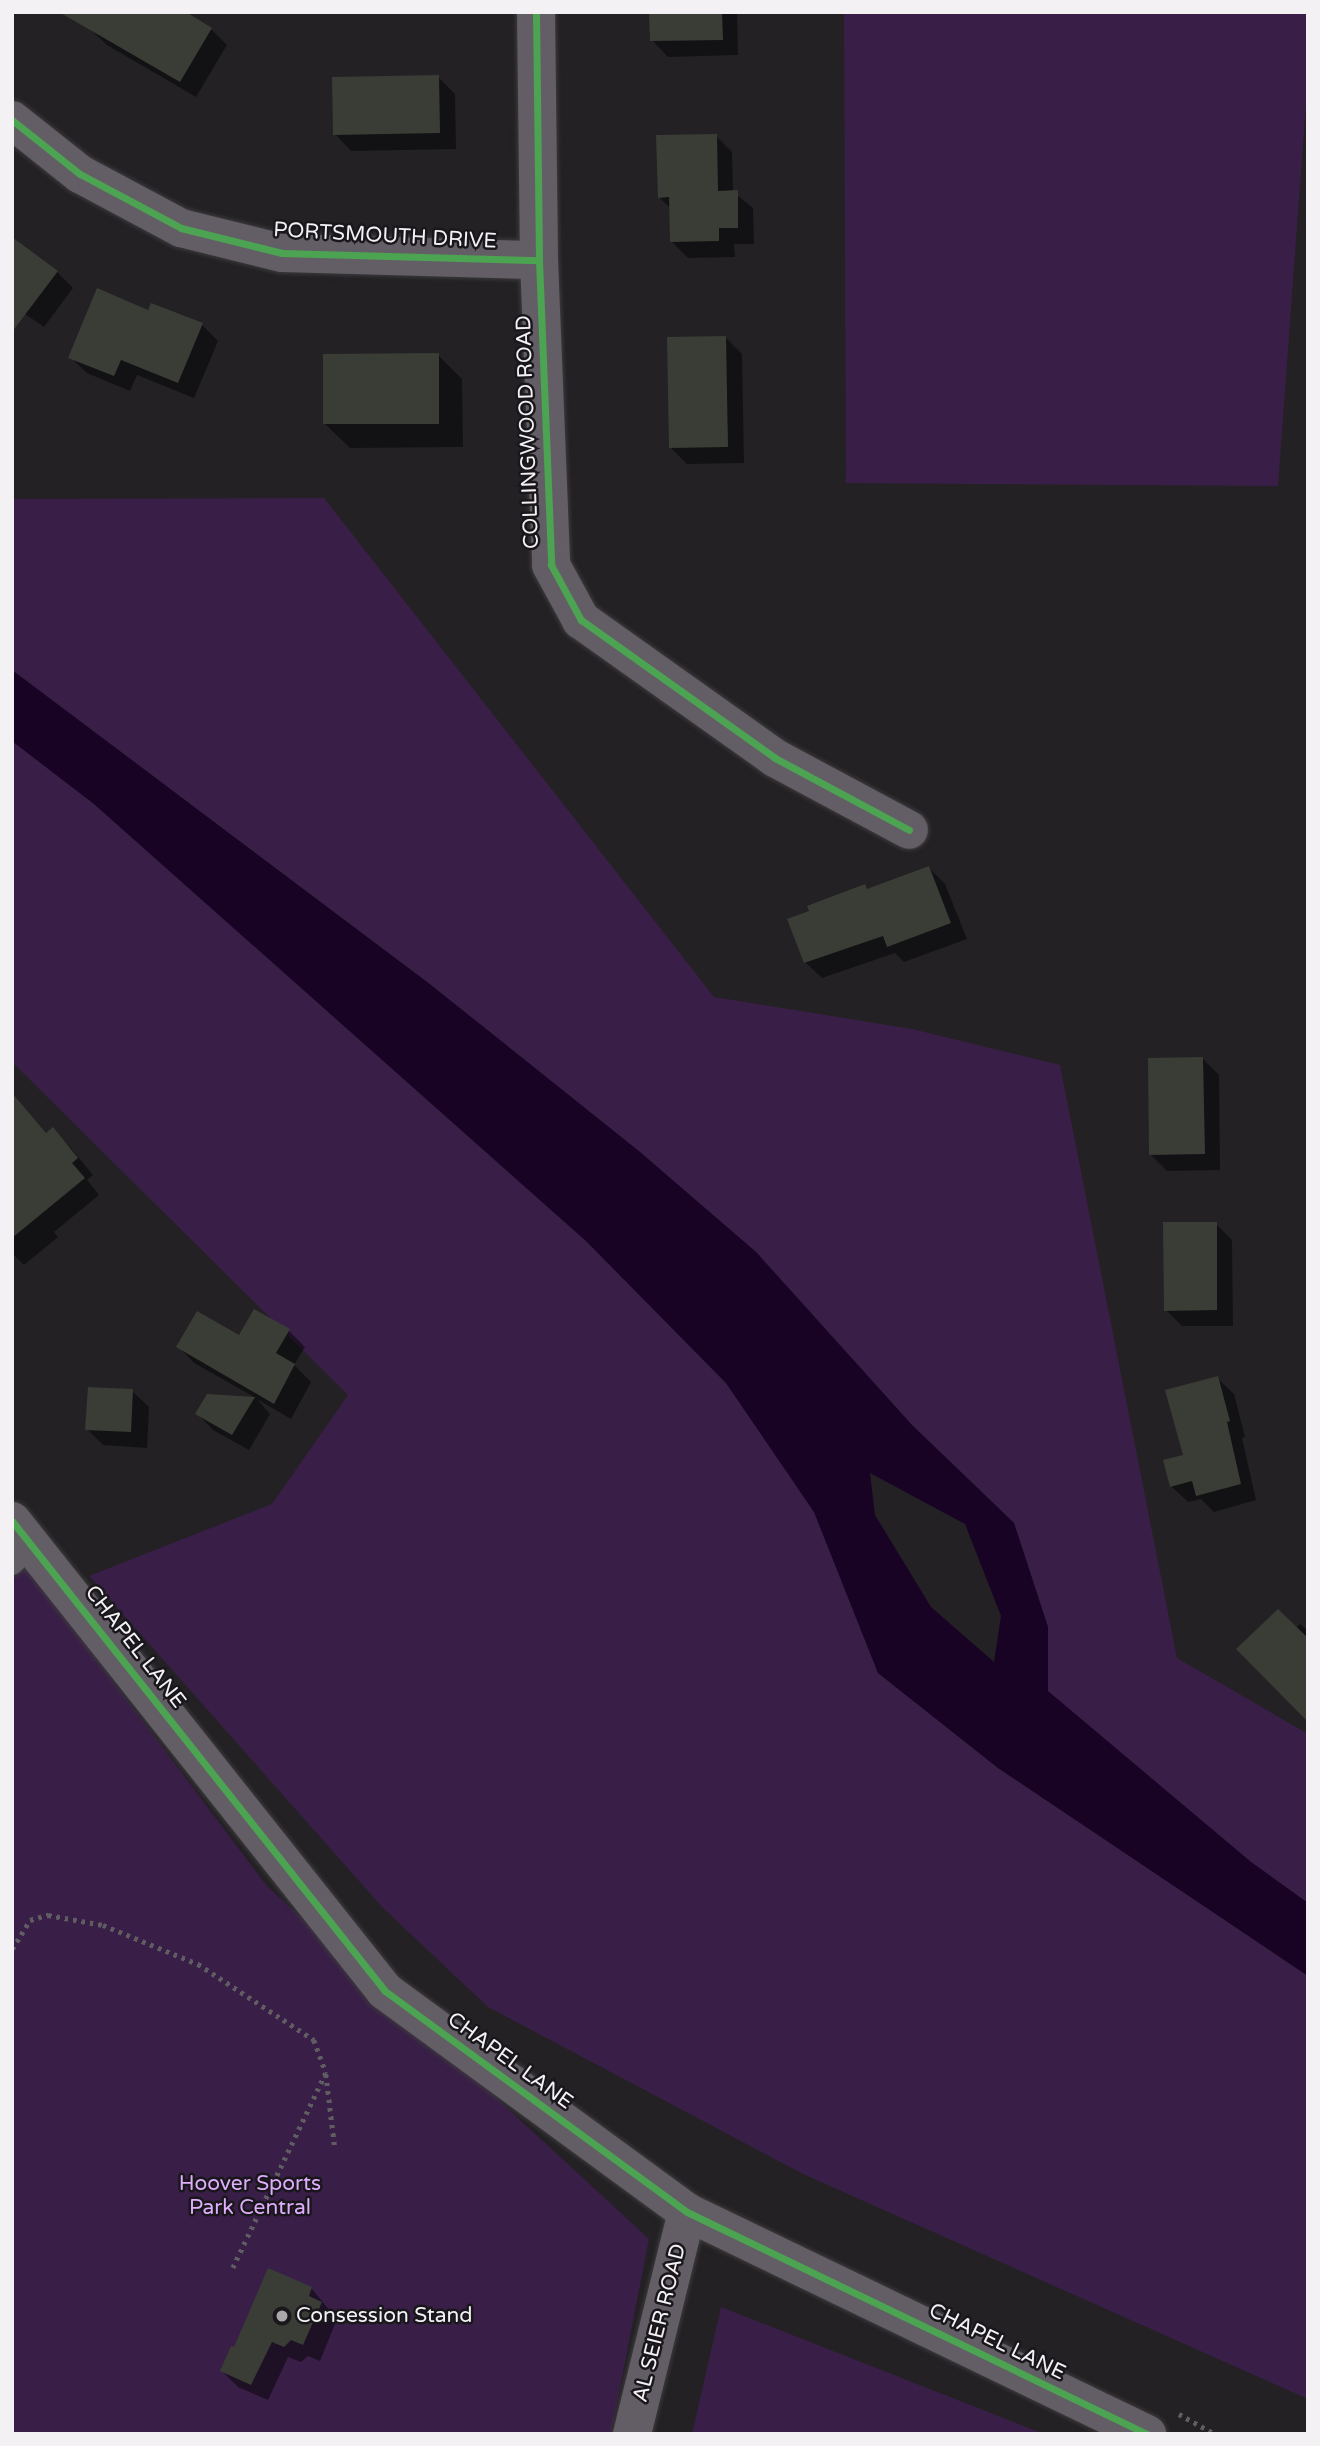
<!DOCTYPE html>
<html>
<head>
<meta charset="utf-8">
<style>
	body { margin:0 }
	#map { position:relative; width:1320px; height:2446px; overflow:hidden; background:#232124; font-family:"Varela Round",sans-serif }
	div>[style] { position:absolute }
	.green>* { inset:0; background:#391f47 }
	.water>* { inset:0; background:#180325 }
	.shadow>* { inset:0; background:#0007 }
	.building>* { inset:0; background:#3a3d36 }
	.path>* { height:4.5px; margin-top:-2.25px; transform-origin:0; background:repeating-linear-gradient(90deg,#5f5d62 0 3.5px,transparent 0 8.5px) }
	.roads { filter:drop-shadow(0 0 2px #3c3b3c) drop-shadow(0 0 2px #3c3b3c) }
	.service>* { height:21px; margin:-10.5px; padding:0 10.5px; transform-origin:10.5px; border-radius:10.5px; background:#635e65 }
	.minor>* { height:38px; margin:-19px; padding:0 19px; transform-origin:19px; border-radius:19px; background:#635e65 }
	.tertiary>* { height:38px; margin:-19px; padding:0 19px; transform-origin:19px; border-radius:19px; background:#635e65 }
	.cycleway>* { height:7px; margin:-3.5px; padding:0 3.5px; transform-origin:3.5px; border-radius:3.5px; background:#4ca352 }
	.dots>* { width:19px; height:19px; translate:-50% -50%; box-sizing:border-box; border:4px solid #19171b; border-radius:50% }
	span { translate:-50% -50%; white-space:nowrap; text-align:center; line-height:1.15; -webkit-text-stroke:5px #19171b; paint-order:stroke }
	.street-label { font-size:21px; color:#f3f1f4 }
	.park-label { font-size:21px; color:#deadfc }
	.poi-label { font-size:21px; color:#f3f1f4 }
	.left { translate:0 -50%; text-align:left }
	.frame { position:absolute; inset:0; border:14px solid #f3f1f4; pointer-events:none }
</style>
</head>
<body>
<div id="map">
	<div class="green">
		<div style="clip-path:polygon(844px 12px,1308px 12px,1308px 76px,1278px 486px,846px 483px)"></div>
		<div style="clip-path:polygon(324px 498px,714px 997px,912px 1029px,1060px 1065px,1177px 1658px,1308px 1734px,1308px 1903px,1251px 1862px,1047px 1691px,1048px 1627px,1014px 1523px,912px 1425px,756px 1252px,640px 1152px,431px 985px,12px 670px,12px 499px)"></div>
		<div style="clip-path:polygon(12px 741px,94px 804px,586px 1241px,726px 1383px,814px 1512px,878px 1673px,998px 1768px,1308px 1976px,1308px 2399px,803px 2174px,488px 2007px,383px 1908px,89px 1576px,272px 1504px,348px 1395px,12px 1062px)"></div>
		<div style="clip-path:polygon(12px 1547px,267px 1886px,649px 2239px,611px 2434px,12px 2434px)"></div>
		<div style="clip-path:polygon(721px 2307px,1044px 2434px,692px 2434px)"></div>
	</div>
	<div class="water">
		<div style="clip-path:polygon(evenodd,12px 670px,431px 985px,640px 1152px,756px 1252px,912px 1425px,1014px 1523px,1048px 1627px,1048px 1691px,1251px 1862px,1308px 1903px,1308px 1976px,998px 1768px,878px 1673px,814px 1512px,726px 1383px,586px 1241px,94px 804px,12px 741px,12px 670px,870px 1473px,965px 1524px,1001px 1616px,994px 1662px,931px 1607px,875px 1515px,870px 1473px)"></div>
	</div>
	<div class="shadow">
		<div style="clip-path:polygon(651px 12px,737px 12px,738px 55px,668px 57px,652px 40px)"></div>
		<div style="clip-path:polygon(90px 29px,211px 29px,227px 45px,196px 97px,107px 45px)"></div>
		<div style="clip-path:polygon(438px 77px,455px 94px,456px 149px,351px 151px,335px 134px)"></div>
		<div style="clip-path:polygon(716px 136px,732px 152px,733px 192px,753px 208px,754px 244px,734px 244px,735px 257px,688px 258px,672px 242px,671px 209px,659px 197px)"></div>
		<div style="clip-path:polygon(57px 272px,73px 288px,44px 327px,25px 314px)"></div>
		<div style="clip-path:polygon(149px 312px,202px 325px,218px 341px,194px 398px,137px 375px,130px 391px,87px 373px,70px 357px)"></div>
		<div style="clip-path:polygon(725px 337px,742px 354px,744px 463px,687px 464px,671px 448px)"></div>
		<div style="clip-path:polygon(438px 355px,462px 379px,463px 447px,350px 448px,325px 424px)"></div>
		<div style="clip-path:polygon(929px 868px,945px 884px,967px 939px,904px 962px,895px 953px,822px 978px,805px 962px,865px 886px,869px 890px)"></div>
		<div style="clip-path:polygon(1202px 1058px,1219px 1075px,1220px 1170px,1167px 1171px,1151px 1155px)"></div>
		<div style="clip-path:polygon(15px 1099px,47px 1134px,52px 1130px,69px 1146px,93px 1175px,87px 1180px,99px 1195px,54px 1232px,58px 1237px,24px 1265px,12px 1253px)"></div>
		<div style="clip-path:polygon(1216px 1224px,1232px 1240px,1233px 1326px,1182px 1326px,1166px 1310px)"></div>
		<div style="clip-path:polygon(289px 1331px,305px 1347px,294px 1365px,311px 1382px,291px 1419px,257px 1399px,270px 1414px,249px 1450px,213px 1430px,197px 1413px,208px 1396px,256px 1398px,194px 1363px,178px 1346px)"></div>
		<div style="clip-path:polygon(1217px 1378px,1234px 1394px,1245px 1437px,1242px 1438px,1256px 1500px,1214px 1512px,1201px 1499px,1188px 1502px,1171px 1486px)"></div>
		<div style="clip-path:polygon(132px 1391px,149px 1407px,147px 1448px,103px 1445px,87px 1429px)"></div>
		<div style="clip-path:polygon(1300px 1624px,1308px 1631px,1308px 1719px,1296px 1628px)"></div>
		<div style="clip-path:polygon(311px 2288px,337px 2319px,320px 2361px,308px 2356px,301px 2362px,288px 2357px,268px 2400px,238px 2387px,222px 2371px)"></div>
	</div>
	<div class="building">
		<div style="clip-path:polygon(59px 12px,186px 12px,212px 28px,180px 82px)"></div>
		<div style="clip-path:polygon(649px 12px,722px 12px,723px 40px,650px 41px)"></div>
		<div style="clip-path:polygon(439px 75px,440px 133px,333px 135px,332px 77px)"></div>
		<div style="clip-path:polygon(717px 134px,718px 191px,738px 190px,738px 228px,719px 228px,719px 241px,670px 242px,669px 197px,658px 198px,656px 135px)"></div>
		<div style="clip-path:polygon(12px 237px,58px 271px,12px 332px)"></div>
		<div style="clip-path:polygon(97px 288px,148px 310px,151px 303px,203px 323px,178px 383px,121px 360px,114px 376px,68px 358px)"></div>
		<div style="clip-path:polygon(726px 336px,728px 447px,669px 448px,667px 337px)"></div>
		<div style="clip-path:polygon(439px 353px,439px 424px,323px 424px,323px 354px)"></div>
		<div style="clip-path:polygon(929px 866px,951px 923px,887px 947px,883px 936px,804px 963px,787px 919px,809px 911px,807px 906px,865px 884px,867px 889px)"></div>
		<div style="clip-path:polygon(1203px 1057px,1205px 1154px,1149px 1155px,1148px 1058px)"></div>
		<div style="clip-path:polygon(12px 1093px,46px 1133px,53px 1127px,78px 1158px,72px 1163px,85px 1178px,12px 1238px)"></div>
		<div style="clip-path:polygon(1163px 1222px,1217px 1222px,1217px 1310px,1164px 1311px)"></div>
		<div style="clip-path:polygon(254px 1309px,290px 1329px,276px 1353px,295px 1364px,274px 1404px,176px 1347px,197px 1311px,239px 1335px)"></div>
		<div style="clip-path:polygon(1218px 1376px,1230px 1421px,1227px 1422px,1241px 1484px,1196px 1496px,1192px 1481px,1170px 1487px,1163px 1460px,1183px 1455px,1165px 1390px)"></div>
		<div style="clip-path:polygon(88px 1387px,133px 1389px,131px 1432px,85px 1430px)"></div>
		<div style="clip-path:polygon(207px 1394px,255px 1397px,232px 1435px,195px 1414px)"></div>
		<div style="clip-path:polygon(1278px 1609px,1308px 1638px,1308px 1722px,1236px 1649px)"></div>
		<div style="clip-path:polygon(268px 2268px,312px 2287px,309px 2296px,322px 2302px,303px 2345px,291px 2340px,284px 2347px,272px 2342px,251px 2385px,220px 2371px,231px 2346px,234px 2347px)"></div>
	</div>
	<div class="path">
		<div style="left:12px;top:1949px;width:34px;rotate:-58deg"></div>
		<div style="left:30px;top:1920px;width:19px;rotate:-16deg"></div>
		<div style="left:48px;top:1915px;width:56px;rotate:10.3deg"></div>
		<div style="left:103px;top:1925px;width:103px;rotate:22.3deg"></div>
		<div style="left:198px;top:1964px;width:139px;rotate:33.2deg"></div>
		<div style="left:314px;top:2040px;width:35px;rotate:70deg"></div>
		<div style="left:326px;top:2073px;width:216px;rotate:115.5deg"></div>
		<div style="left:326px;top:2074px;width:75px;rotate:83.1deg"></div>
		<div style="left:1179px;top:2414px;width:41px;rotate:29.1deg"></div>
	</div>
	<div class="roads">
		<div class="service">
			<div style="left:12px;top:1564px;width:28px;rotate:-46deg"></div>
		</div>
		<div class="minor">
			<div style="left:536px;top:12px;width:248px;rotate:89.3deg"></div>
			<div style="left:539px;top:260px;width:305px;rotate:87.7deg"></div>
			<div style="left:551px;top:565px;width:63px;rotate:61.4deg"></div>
			<div style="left:581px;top:620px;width:238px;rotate:35.4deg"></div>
			<div style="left:775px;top:758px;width:152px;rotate:28.2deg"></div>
			<div style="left:12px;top:120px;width:87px;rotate:38.5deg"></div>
			<div style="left:80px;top:174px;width:115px;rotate:28.1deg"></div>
			<div style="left:181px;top:228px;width:104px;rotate:13.9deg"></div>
			<div style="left:282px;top:253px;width:257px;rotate:1.6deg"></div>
		</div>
		<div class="tertiary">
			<div style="left:12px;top:1521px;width:600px;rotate:51.56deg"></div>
			<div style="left:385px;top:1991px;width:374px;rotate:36.2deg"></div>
			<div style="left:687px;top:2212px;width:511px;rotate:25.76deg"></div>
			<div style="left:632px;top:2434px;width:229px;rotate:-76.1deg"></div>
		</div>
	</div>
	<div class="cycleway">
		<div style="left:536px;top:12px;width:248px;rotate:89.3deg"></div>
		<div style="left:539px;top:260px;width:305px;rotate:87.7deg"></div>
		<div style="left:551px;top:565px;width:63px;rotate:61.4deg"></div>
		<div style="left:581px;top:620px;width:238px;rotate:35.4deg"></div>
		<div style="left:775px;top:758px;width:152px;rotate:28.2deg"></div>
		<div style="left:12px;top:120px;width:87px;rotate:38.5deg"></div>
		<div style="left:80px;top:174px;width:115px;rotate:28.1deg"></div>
		<div style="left:181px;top:228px;width:104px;rotate:13.9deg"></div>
		<div style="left:282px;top:253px;width:257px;rotate:1.6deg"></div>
		<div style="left:12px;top:1521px;width:600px;rotate:51.56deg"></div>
		<div style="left:385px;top:1991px;width:374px;rotate:36.2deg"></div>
		<div style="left:687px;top:2212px;width:511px;rotate:25.76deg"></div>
	</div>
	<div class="dots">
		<div style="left:282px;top:2316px;background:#aaa8ab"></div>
	</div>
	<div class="street-label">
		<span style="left:385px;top:236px;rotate:3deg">PORTSMOUTH DRIVE</span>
		<span style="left:528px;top:432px;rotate:-92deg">COLLINGWOOD ROAD</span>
		<span style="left:135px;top:1647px;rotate:52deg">CHAPEL LANE</span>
		<span style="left:510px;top:2061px;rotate:36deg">CHAPEL LANE</span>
		<span style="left:660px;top:2323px;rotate:-76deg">AL SEIER ROAD</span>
		<span style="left:997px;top:2342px;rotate:26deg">CHAPEL LANE</span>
	</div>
	<div class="park-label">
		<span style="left:250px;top:2196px">Hoover Sports<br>Park Central</span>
	</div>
	<div class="poi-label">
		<span class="left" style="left:296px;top:2316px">Consession Stand</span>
	</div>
	<div class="frame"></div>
</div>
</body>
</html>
